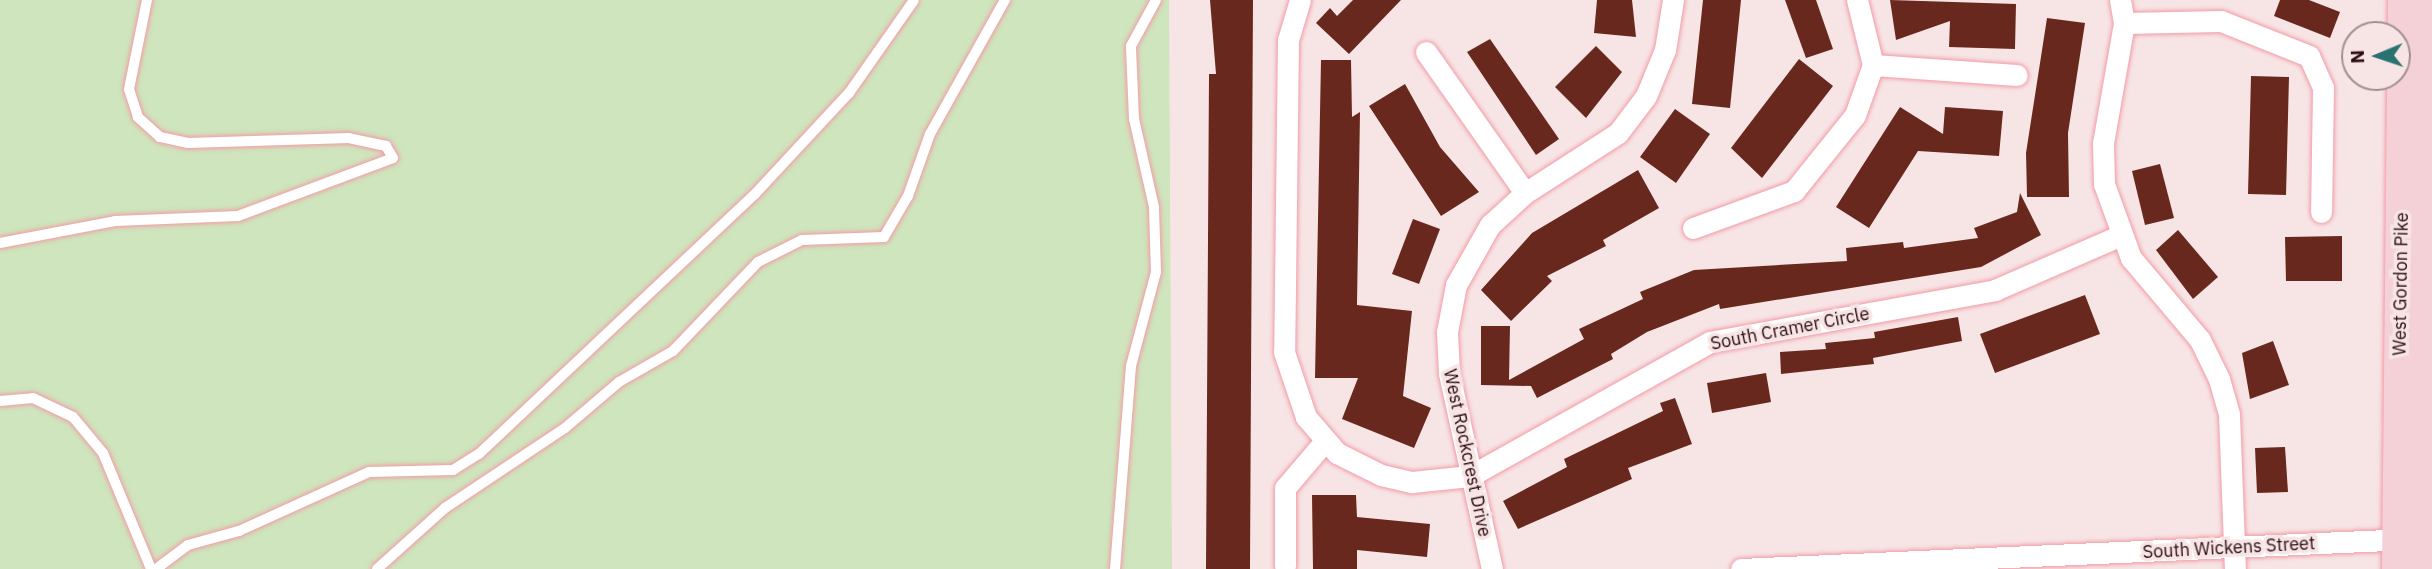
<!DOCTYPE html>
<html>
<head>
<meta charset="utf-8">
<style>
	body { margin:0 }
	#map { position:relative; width:2432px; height:569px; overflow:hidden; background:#f7e5e6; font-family:"IBM Plex Sans",sans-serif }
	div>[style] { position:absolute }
	.green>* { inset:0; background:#cee5bd }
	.building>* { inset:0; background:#69281d }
	.roads { filter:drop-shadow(0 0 2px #f29ca6) drop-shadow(0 0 2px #f29ca6) }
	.lane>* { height:10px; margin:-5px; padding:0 5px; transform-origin:5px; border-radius:5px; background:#fff }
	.street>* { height:21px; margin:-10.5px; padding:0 10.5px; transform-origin:10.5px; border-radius:10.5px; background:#fff }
	.secondary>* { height:30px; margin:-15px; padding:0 15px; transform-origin:15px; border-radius:15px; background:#f4d1d7 }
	span { translate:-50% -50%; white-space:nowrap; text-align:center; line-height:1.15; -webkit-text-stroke:7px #f7e5e6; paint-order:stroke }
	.street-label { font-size:18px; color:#2a0b10 }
	.north { position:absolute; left:2341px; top:21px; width:70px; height:70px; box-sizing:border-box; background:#f7e5e6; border:2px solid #a58e90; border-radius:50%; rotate:268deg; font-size:19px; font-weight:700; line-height:28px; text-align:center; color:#2a0b10 }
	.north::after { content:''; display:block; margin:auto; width:24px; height:32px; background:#287270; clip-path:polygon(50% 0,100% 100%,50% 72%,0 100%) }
</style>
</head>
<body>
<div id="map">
	<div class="green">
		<div style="clip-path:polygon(0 0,1169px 0,1172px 569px,0 569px)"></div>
	</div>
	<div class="building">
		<div style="clip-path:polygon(1210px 0,1253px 0,1250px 569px,1206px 569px,1209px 74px,1216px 74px)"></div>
		<div style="clip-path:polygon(1353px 0,1401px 0,1349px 54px,1316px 23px,1330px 8px,1337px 16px)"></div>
		<div style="clip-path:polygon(1597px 0,1632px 0,1636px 37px,1594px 33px)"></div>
		<div style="clip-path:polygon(1703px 0,1741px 0,1730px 108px,1692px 104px)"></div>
		<div style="clip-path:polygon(1785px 0,1816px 0,1833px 49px,1806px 58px)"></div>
		<div style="clip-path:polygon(1890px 0,2016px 4px,2015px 49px,1949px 47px,1950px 21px,1896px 40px)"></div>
		<div style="clip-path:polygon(2280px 0,2309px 0,2340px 12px,2330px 38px,2274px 16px)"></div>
		<div style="clip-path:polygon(2047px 18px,2085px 23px,2068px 133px,2069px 197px,2027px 197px,2026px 153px)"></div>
		<div style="clip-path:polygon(1490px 39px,1559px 139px,1536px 155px,1467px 52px)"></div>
		<div style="clip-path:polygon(1596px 46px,1622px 72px,1586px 118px,1555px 87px)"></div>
		<div style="clip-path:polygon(1799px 59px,1833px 86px,1762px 178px,1731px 148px)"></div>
		<div style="clip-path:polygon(1321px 60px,1351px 60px,1352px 117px,1360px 112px,1357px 305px,1412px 311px,1403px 396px,1431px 408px,1414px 448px,1342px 419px,1358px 378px,1315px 378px)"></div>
		<div style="clip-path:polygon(2251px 76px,2289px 77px,2286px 195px,2248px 194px)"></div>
		<div style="clip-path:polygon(1405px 84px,1440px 147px,1479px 192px,1441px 216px,1369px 106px)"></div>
		<div style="clip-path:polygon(1900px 107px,1943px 134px,1945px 107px,2003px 111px,1999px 156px,1918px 151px,1869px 228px,1836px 207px)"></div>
		<div style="clip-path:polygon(1675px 109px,1710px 134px,1676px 183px,1640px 157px)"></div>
		<div style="clip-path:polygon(2160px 164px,2174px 218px,2145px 225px,2132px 171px)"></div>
		<div style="clip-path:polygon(1638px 170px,1659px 208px,1603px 240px,1606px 246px,1547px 276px,1552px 281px,1511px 321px,1481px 290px,1532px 233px)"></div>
		<div style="clip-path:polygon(2020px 193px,2041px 235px,1981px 267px,1720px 309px,1719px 304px,1647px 332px,1611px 354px,1613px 359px,1537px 398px,1531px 386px,1481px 385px,1481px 326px,1510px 326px,1509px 380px,1584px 339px,1579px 329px,1643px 299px,1640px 292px,1694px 270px,1847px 261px,1846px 248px,1903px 242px,1904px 248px,1978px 238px,1974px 228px,2017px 212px)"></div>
		<div style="clip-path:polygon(1413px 219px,1440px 229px,1419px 284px,1392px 274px)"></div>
		<div style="clip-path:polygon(2178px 230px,2218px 277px,2193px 299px,2156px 250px)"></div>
		<div style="clip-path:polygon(2342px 236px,2342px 281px,2286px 281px,2285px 237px)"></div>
		<div style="clip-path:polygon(2085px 295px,2100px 334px,1995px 373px,1980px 334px)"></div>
		<div style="clip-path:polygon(1958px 317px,1962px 341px,1873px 358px,1874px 364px,1781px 374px,1780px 352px,1826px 349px,1825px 343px,1875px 338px,1874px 332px)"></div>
		<div style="clip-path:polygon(2273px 341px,2289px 385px,2250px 399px,2242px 353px)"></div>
		<div style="clip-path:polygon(1766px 373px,1771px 402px,1712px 413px,1707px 383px)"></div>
		<div style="clip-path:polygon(1675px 398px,1692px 444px,1628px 468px,1632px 479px,1518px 529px,1503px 501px,1567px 467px,1564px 459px,1663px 411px,1660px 403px)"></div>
		<div style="clip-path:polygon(2285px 447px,2288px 492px,2257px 493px,2255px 448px)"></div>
		<div style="clip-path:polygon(1312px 495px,1356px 495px,1357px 517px,1430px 524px,1427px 557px,1357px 550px,1357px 569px,1313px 569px)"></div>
	</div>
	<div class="roads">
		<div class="lane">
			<div style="left:0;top:243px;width:117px;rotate:-10.8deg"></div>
			<div style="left:115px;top:221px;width:123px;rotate:-2.3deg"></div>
			<div style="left:238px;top:216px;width:165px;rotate:-20.5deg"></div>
			<div style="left:393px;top:158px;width:14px;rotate:-120deg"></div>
			<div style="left:386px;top:146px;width:38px;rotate:-168deg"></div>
			<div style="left:349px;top:138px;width:161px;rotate:178.2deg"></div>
			<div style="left:188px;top:143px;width:29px;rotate:-168deg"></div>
			<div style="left:160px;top:137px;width:30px;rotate:-138deg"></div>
			<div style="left:138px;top:117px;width:29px;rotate:-108deg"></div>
			<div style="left:129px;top:89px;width:91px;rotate:-78.6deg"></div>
			<div style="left:0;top:401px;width:33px;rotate:-5deg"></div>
			<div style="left:33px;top:398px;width:44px;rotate:25.4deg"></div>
			<div style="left:73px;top:417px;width:47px;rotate:50.2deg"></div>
			<div style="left:103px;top:453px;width:126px;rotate:67.5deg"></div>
			<div style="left:156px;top:569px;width:40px;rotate:-37deg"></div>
			<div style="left:188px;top:545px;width:53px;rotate:-15.4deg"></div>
			<div style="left:239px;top:531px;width:143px;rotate:-24.4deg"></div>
			<div style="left:369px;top:472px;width:84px;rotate:-1.4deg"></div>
			<div style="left:453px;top:470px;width:31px;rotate:-32deg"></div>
			<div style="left:479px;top:454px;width:379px;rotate:-43.3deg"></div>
			<div style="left:755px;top:194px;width:138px;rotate:-47.1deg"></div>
			<div style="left:849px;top:93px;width:113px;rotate:-55deg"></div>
			<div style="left:377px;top:569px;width:91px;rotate:-41.9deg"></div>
			<div style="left:445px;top:508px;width:144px;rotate:-33.7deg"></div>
			<div style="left:565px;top:428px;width:71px;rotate:-40.4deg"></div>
			<div style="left:619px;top:382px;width:62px;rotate:-29.9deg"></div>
			<div style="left:673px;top:351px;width:123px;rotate:-46.3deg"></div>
			<div style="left:758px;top:262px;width:49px;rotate:-26.6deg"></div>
			<div style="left:802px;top:240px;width:82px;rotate:-2.1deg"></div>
			<div style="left:884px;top:237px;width:48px;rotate:-59.7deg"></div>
			<div style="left:908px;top:196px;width:66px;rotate:-70.5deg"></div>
			<div style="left:930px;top:134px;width:154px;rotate:-60.8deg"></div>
			<div style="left:1115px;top:569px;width:204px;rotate:-85.5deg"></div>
			<div style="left:1131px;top:366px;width:97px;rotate:-75.1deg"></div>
			<div style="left:1156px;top:272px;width:65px;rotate:-91.8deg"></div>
			<div style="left:1154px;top:207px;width:90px;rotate:-102.8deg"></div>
			<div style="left:1134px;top:119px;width:73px;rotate:-92.4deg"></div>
			<div style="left:1131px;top:46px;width:52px;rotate:-61.5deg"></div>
		</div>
		<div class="street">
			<div style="left:1300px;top:0;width:42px;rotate:106.7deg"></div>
			<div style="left:1288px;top:40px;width:312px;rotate:90.7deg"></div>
			<div style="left:1284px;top:352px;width:69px;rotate:71.3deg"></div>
			<div style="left:1306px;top:417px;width:48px;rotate:49.3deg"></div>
			<div style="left:1337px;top:453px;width:49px;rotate:26.6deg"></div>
			<div style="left:1381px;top:475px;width:32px;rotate:13deg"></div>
			<div style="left:1412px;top:482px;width:58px;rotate:-5.9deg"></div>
			<div style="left:1470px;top:476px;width:275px;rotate:-29.2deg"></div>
			<div style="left:1710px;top:342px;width:290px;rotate:-10.3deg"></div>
			<div style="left:1995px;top:290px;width:135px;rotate:-23.5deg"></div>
			<div style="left:2120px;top:0;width:23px;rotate:80deg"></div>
			<div style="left:2124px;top:23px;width:122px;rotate:99.9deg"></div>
			<div style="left:2103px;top:143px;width:41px;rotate:88.6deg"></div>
			<div style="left:2104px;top:184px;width:79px;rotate:70deg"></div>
			<div style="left:2131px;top:258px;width:107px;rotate:49.9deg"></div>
			<div style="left:2200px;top:340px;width:43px;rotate:64deg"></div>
			<div style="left:2219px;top:379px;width:37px;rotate:74deg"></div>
			<div style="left:2229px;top:415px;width:154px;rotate:87.8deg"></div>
			<div style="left:2124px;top:23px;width:97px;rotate:-1.2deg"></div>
			<div style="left:2221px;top:21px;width:95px;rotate:21.7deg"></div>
			<div style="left:2309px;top:56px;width:35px;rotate:66deg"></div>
			<div style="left:2323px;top:88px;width:124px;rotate:90.9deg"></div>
			<div style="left:1426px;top:52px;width:172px;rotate:54.9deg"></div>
			<div style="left:1873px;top:65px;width:144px;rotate:4deg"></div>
			<div style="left:1693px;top:228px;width:108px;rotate:-20.1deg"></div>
			<div style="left:1794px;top:191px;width:97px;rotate:-51.2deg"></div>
			<div style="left:1855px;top:115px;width:53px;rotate:-70.2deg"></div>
			<div style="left:1873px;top:65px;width:67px;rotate:-103.8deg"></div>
			<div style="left:1285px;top:566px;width:78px;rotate:-90deg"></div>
			<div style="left:1285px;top:488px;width:62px;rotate:-49.6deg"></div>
			<div style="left:1492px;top:569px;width:201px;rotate:-102.4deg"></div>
			<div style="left:1449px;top:373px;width:41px;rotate:-92.8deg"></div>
			<div style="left:1447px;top:332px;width:48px;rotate:-79.2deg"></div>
			<div style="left:1456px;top:285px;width:69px;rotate:-60.5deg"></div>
			<div style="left:1490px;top:225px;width:47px;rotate:-42.4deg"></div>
			<div style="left:1525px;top:193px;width:111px;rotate:-32.8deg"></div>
			<div style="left:1618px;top:133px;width:46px;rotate:-52.9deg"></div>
			<div style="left:1646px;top:96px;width:50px;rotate:-67.6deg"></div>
			<div style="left:1665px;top:50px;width:51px;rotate:-80.9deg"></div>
			<div style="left:1741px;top:569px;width:670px;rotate:-2.57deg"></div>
		</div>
		<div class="secondary">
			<div style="left:2397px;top:569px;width:569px;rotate:-89.4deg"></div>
			<div style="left:2423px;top:569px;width:569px;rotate:-89.8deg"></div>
		</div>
	</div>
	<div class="street-label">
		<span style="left:2401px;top:284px;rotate:-89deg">West Gordon Pike</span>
		<span style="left:1790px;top:329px;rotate:-11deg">South Cramer Circle</span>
		<span style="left:1467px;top:453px;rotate:78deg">West Rockcrest Drive</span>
		<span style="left:2229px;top:548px;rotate:-3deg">South Wickens Street</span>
	</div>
	<div class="north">N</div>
</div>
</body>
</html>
